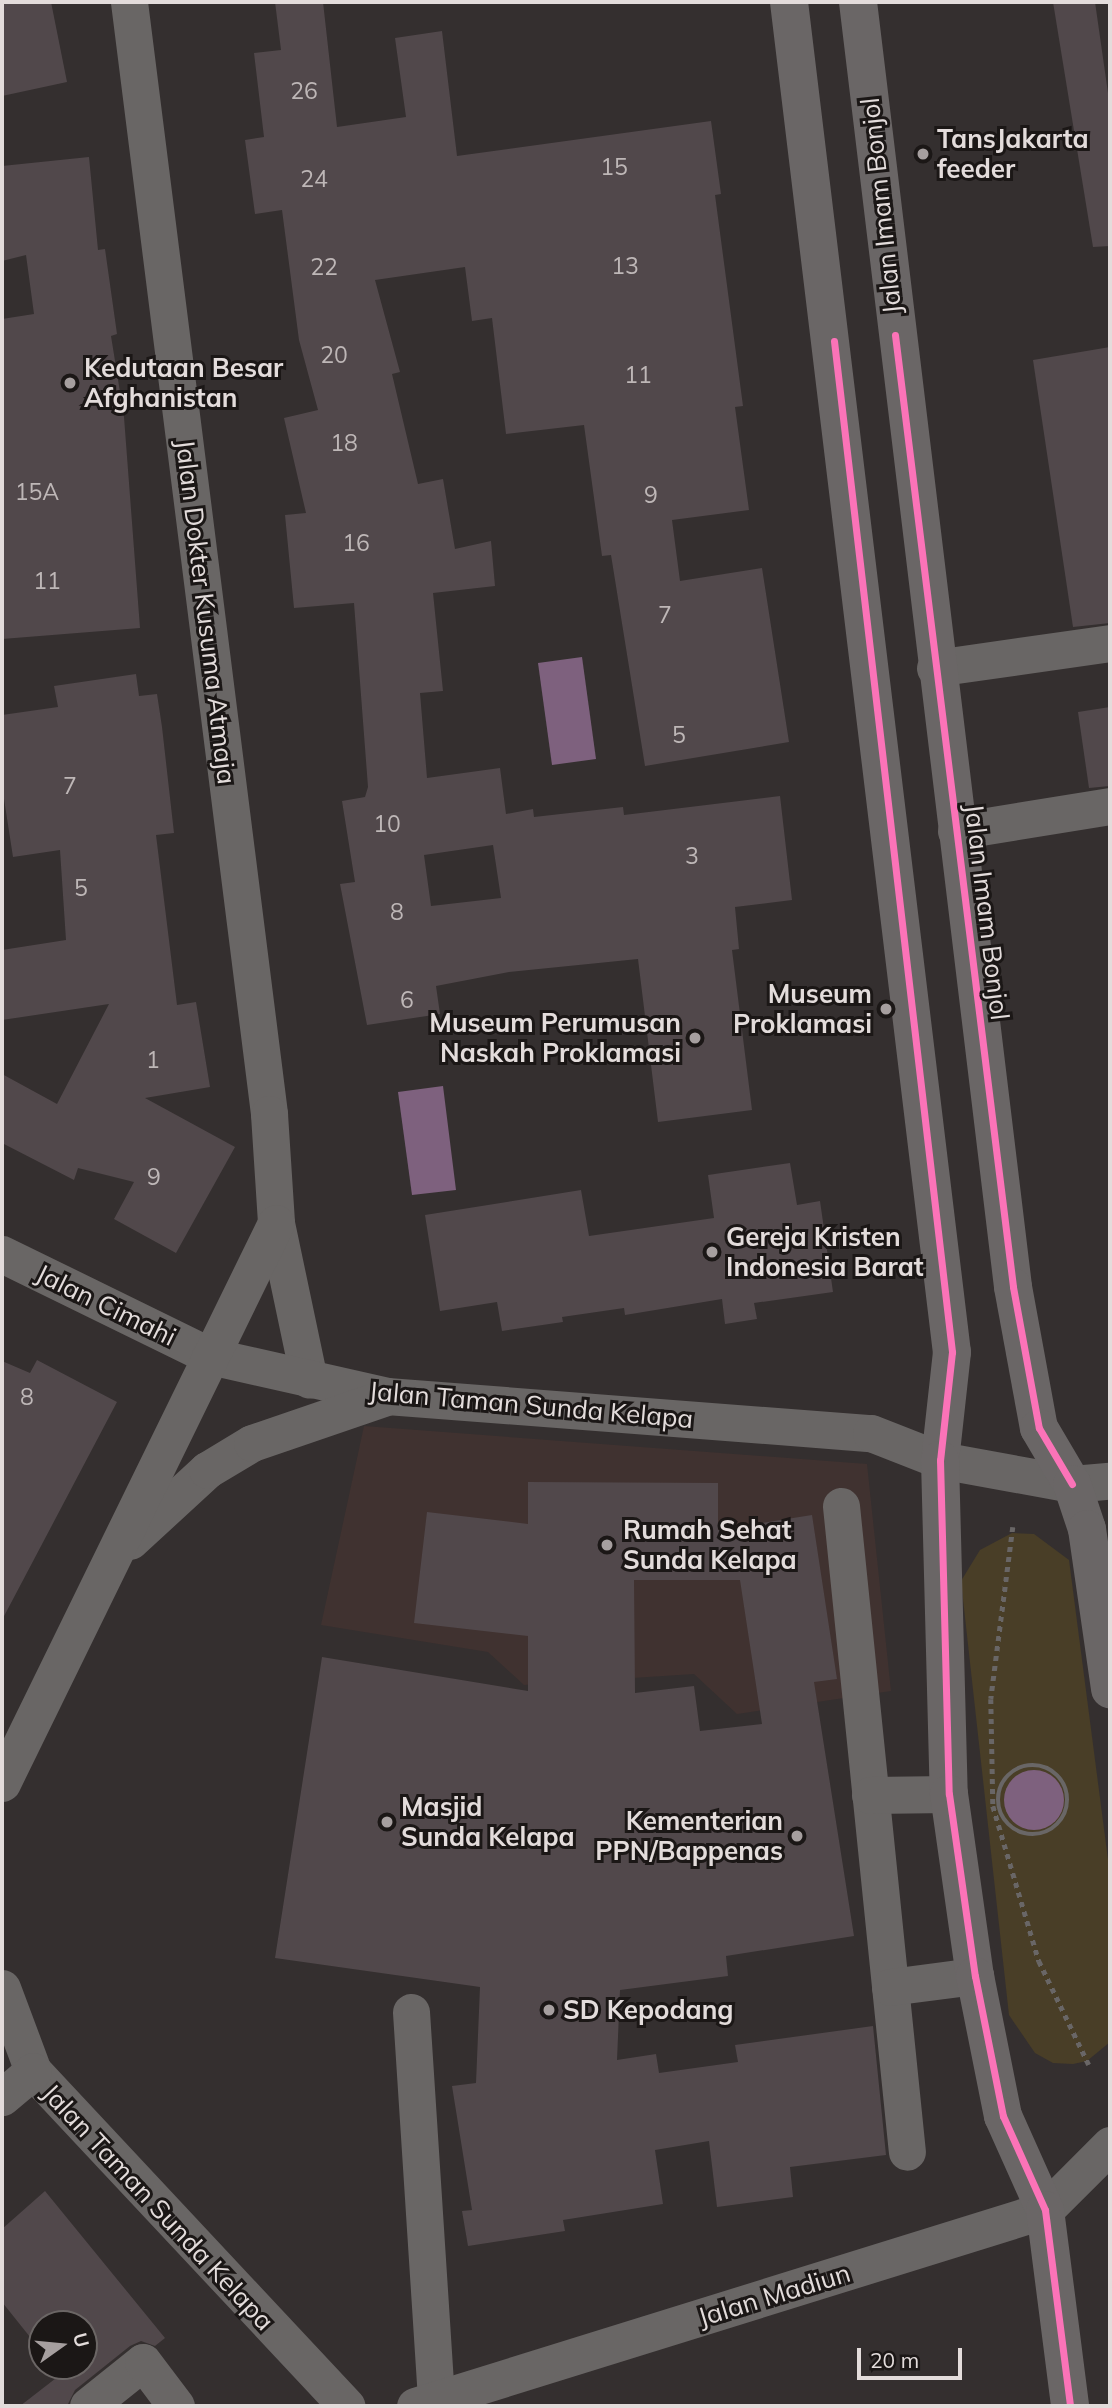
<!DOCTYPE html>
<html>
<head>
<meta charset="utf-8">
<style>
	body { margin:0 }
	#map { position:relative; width:1112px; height:2408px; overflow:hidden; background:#342f2f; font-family:Mulish,sans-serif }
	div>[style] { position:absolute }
	.built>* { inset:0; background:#403230 }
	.green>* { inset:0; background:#493e27 }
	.water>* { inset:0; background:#7e617e }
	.round { border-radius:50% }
	.building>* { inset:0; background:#51484b }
	.path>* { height:4.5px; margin-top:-2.25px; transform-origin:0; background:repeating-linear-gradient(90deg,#696666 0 5px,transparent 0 10px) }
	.path>.ring { margin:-2.25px; padding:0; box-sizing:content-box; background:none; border:4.5px solid #696666; border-radius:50% }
	.minor>* { height:37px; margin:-18.5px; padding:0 18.5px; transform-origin:18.5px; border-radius:18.5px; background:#696665 }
	.major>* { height:38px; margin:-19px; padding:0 19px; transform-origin:19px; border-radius:19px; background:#6a6666 }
	.cycleway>* { height:7px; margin:-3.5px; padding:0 3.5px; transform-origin:3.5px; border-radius:3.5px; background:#fb73b8 }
	.dots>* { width:19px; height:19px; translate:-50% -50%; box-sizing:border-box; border:4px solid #1b1716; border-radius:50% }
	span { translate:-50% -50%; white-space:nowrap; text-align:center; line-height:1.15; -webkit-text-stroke:6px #1b1716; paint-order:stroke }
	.number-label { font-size:23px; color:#beb7b7 }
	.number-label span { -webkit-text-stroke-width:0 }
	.poi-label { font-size:26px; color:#e3dcdb; font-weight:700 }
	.left { translate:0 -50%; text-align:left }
	.right { translate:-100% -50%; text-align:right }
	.street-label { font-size:26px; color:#e3dcdb }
	.frame { position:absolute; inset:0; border:4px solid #e3dcdb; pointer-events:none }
	.north { position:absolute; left:28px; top:2310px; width:70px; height:70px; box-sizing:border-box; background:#1b1716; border:2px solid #6b6665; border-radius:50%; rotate:75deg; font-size:19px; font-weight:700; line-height:28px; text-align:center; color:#e3dcdb }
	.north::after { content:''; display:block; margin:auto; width:24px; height:32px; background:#a69f9f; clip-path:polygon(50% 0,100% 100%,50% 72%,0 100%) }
	.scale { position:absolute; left:857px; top:2348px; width:105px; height:32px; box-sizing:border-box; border:4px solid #e3dcdb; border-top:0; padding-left:9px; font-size:21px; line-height:24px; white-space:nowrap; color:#e3dcdb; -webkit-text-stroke:5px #1b1716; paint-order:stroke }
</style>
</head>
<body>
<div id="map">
	<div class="built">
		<div style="clip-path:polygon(364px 1426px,867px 1464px,891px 1691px,737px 1714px,694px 1674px,524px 1685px,488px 1652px,321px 1625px)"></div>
	</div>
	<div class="green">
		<div style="clip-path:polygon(1012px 1533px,1034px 1534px,1069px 1560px,1110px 1875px,1110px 2042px,1087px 2061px,1073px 2064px,1053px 2063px,1035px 2053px,1009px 2015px,961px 1581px,980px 1550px)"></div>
	</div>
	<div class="water">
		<div style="clip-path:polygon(582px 657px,596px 759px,552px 765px,538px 663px)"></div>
		<div style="clip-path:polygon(443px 1086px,456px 1190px,412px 1195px,398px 1092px)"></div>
		<div class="round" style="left:1004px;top:1770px;width:60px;height:60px"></div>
	</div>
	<div class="building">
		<div style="clip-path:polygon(2px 2px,51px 2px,67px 82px,2px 96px)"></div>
		<div style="clip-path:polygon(evenodd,275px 2px,323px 2px,337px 127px,406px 117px,395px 38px,442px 31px,457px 156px,711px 121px,721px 194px,715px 195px,743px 406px,735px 407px,749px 510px,672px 520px,680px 581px,762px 568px,789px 742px,645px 766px,611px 555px,602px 556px,584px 425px,506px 434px,492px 318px,472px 321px,465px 267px,375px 280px,400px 372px,392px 374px,418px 484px,443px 479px,455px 549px,491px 541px,495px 586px,433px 593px,443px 691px,420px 693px,427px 778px,500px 768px,506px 814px,533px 809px,534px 817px,623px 807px,624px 815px,780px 796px,792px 900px,735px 907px,739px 949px,732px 950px,752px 1110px,658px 1122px,638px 959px,509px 972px,436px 986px,440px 1014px,367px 1025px,340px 884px,355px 882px,342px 801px,365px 797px,368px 787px,354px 603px,294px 608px,285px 515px,306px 513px,284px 418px,318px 410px,299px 340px,282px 210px,255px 214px,245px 140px,264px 137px,254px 53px,281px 50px,275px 2px,493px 845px,501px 898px,431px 906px,424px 855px,493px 845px)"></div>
		<div style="clip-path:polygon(1053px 2px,1095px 2px,1110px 107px,1110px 246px,1093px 247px)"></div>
		<div style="clip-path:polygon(89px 157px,98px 250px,105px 249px,117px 334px,111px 336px,124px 417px,140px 628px,2px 639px,2px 319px,34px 314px,26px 255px,2px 261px,2px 166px)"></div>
		<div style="clip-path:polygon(1110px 347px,1110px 623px,1073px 627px,1033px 360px)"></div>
		<div style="clip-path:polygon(136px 674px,139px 696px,157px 694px,162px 727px,174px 833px,156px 835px,177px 1005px,196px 1002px,210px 1087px,145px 1098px,235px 1147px,176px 1253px,114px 1219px,134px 1182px,78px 1168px,74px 1180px,2px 1143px,2px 1074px,57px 1104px,109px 1004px,2px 1020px,2px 950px,66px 940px,60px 850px,13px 857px,2px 786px,2px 715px,58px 707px,54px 686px)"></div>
		<div style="clip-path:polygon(1110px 707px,1110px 786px,1089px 788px,1078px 712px)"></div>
		<div style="clip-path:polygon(790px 1163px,797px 1205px,820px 1201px,833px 1292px,754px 1303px,757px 1319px,725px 1324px,722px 1299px,625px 1315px,624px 1308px,562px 1317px,563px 1322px,502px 1331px,497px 1302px,440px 1311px,425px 1215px,581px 1190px,589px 1236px,714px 1218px,708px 1175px)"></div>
		<div style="clip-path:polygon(37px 1360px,117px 1402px,2px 1620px,2px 1361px,30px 1373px)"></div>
		<div style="clip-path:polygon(evenodd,528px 1482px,718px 1483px,718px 1530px,812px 1515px,837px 1679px,814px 1682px,854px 1936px,726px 1956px,728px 1976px,620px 1990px,617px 2060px,656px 2054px,659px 2073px,738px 2062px,735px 2045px,873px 2026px,886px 2155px,790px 2167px,793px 2197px,717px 2207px,709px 2141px,655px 2150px,663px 2204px,563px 2220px,565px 2231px,468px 2246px,462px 2211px,472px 2210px,452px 2086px,476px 2083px,480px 1987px,275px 1958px,322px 1657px,528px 1691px,528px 1636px,414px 1623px,427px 1512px,528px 1524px,528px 1482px,634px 1580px,740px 1580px,762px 1724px,700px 1731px,694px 1686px,635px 1693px,634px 1580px)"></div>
		<div style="clip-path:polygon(45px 2191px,165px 2338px,155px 2346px,141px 2341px,130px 2346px,75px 2390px,67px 2406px,20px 2406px,60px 2375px,53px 2366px,84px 2366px,84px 2324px,42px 2324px,42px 2352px,2px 2302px,2px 2229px)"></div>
	</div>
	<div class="path">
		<div style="left:1013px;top:1527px;width:173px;rotate:97.3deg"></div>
		<div style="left:991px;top:1699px;width:107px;rotate:88.9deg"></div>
		<div style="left:993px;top:1806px;width:162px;rotate:73.5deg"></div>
		<div style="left:1039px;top:1961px;width:115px;rotate:64.3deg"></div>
		<div class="ring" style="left:998px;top:1765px;width:65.5px;height:65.5px"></div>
	</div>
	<div class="minor">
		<div style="left:129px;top:2px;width:1121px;rotate:82.82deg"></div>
		<div style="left:269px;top:1114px;width:109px;rotate:86.3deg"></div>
		<div style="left:276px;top:1223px;width:160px;rotate:78.1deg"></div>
		<div style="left:935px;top:668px;width:177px;rotate:-8.1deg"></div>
		<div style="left:956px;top:831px;width:156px;rotate:-9.2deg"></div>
		<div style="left:2px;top:1254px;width:232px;rotate:26.1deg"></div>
		<div style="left:210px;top:1356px;width:181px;rotate:12.7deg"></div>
		<div style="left:387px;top:1396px;width:485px;rotate:4.4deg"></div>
		<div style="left:871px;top:1433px;width:74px;rotate:21.4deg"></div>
		<div style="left:940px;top:1460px;width:134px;rotate:10.3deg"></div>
		<div style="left:1072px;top:1484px;width:38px;rotate:-5deg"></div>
		<div style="left:841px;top:1506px;width:649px;rotate:84.17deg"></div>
		<div style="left:130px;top:1541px;width:105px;rotate:-42.7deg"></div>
		<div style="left:207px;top:1470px;width:52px;rotate:-31deg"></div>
		<div style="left:252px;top:1443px;width:142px;rotate:-18.9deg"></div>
		<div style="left:2px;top:1783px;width:623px;rotate:-63.93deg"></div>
		<div style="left:870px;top:1795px;width:79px;rotate:-0.7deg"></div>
		<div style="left:890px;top:1987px;width:86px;rotate:-7.4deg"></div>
		<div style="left:2px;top:1988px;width:89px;rotate:69.5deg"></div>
		<div style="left:33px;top:2071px;width:459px;rotate:46.9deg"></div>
		<div style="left:411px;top:2012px;width:388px;rotate:86.3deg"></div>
		<div style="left:2px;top:2097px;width:40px;rotate:-40deg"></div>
		<div style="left:88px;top:2406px;width:70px;rotate:-38.7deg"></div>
		<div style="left:143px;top:2362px;width:55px;rotate:53.1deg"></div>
		<div style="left:415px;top:2406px;width:660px;rotate:-17.28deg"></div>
		<div style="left:1045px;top:2210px;width:92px;rotate:-45deg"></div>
	</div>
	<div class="major">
		<div style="left:789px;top:2px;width:1360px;rotate:83.12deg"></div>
		<div style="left:952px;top:1352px;width:109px;rotate:96.3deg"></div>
		<div style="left:940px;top:1460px;width:334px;rotate:88.5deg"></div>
		<div style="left:949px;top:1794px;width:184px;rotate:81.9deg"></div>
		<div style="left:975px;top:1976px;width:143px;rotate:78.7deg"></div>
		<div style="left:1003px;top:2116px;width:103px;rotate:65.9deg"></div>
		<div style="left:1045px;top:2210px;width:198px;rotate:82.7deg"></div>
		<div style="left:858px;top:2px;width:1294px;rotate:83.12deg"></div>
		<div style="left:1013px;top:1287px;width:143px;rotate:79.6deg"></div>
		<div style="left:1039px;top:1428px;width:65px;rotate:59.5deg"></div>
		<div style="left:1072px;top:1484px;width:47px;rotate:71.6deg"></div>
		<div style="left:1087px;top:1529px;width:162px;rotate:81.8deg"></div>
	</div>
	<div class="cycleway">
		<div style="left:895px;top:335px;width:959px;rotate:82.93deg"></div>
		<div style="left:1013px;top:1287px;width:143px;rotate:79.6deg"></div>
		<div style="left:1039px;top:1428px;width:65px;rotate:59.5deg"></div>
		<div style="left:834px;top:341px;width:1018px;rotate:83.34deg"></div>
		<div style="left:952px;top:1352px;width:109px;rotate:96.3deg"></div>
		<div style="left:940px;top:1460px;width:334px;rotate:88.5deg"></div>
		<div style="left:949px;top:1794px;width:184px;rotate:81.9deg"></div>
		<div style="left:975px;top:1976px;width:143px;rotate:78.7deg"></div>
		<div style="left:1003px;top:2116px;width:103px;rotate:65.9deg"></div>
		<div style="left:1045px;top:2210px;width:198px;rotate:82.7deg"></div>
	</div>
	<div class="dots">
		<div style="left:923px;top:154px;background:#a69f9f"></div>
		<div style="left:70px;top:383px;background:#a69f9f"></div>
		<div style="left:886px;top:1009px;background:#a69f9f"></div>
		<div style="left:695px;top:1038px;background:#a69f9f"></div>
		<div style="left:712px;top:1252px;background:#a69f9f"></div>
		<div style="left:607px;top:1545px;background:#a69f9f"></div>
		<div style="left:387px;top:1822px;background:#a69f9f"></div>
		<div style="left:797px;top:1836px;background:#a69f9f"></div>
		<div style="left:549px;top:2010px;background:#a69f9f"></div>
	</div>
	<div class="number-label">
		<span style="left:304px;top:91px">26</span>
		<span style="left:614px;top:167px">15</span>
		<span style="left:314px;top:179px">24</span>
		<span style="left:625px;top:266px">13</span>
		<span style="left:324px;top:267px">22</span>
		<span style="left:334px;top:355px">20</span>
		<span style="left:638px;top:375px">11</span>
		<span style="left:344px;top:443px">18</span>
		<span style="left:37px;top:492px">15A</span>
		<span style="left:651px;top:495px">9</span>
		<span style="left:356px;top:543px">16</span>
		<span style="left:47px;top:581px">11</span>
		<span style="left:665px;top:615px">7</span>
		<span style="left:679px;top:735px">5</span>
		<span style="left:70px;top:786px">7</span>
		<span style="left:387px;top:824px">10</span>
		<span style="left:692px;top:856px">3</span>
		<span style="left:81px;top:888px">5</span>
		<span style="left:397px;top:912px">8</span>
		<span style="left:407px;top:1000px">6</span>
		<span style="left:153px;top:1060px">1</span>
		<span style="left:154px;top:1177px">9</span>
		<span style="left:27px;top:1397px">8</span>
	</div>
	<div class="poi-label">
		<span class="left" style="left:937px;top:154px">TansJakarta<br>feeder</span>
		<span class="left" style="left:84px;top:383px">Kedutaan Besar<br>Afghanistan</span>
		<span class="right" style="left:872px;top:1009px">Museum<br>Proklamasi</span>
		<span class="right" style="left:681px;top:1038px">Museum Perumusan<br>Naskah Proklamasi</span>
		<span class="left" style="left:726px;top:1252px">Gereja Kristen<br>Indonesia Barat</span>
		<span class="left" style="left:623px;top:1545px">Rumah Sehat<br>Sunda Kelapa</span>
		<span class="left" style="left:401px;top:1822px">Masjid<br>Sunda Kelapa</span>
		<span class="right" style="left:783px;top:1836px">Kementerian<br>PPN/Bappenas</span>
		<span class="left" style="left:563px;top:2010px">SD Kepodang</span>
	</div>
	<div class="street-label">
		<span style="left:881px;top:206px;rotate:-96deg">Jalan Imam Bonjol</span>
		<span style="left:206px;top:612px;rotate:83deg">Jalan Dokter Kusuma Atmaja</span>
		<span style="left:987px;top:912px;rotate:83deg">Jalan Imam Bonjol</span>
		<span style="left:106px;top:1305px;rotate:26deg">Jalan Cimahi</span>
		<span style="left:531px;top:1405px;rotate:5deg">Jalan Taman Sunda Kelapa</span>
		<span style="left:158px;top:2207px;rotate:47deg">Jalan Taman Sunda Kelapa</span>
		<span style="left:774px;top:2295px;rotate:-17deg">Jalan Madiun</span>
	</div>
	<div class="frame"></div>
	<div class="north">U</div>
	<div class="scale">20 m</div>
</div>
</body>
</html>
